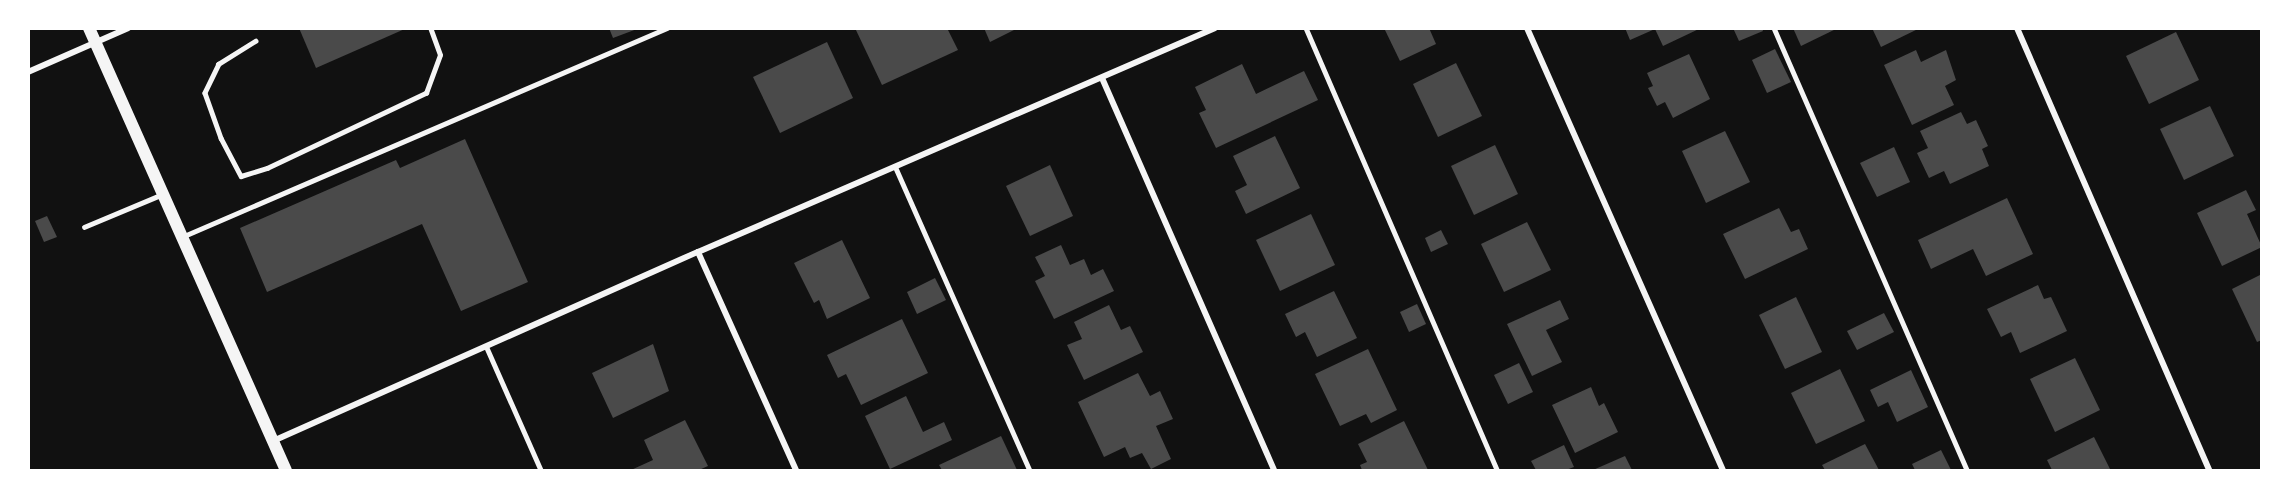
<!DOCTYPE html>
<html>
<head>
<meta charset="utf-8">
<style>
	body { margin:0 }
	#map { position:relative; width:2290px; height:499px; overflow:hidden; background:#111; font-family:Rubik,sans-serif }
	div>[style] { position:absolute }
	.building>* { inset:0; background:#4a4a4a }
	.service>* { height:4.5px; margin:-2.25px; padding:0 2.25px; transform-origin:2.25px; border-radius:2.25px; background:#f5f5f5 }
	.minor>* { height:6px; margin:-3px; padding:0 3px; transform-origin:3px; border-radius:3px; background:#f5f5f5 }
	.secondary>* { height:12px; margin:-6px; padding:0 6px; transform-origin:6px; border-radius:6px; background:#f5f5f5 }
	span { translate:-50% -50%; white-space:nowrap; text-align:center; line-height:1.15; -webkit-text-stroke:4.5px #fff; paint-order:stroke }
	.frame { position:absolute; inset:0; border:30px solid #fff; pointer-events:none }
</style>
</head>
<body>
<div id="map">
	<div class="building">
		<div style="clip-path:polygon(299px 28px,407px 28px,316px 68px)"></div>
		<div style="clip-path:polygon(609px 28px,637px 28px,637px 29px,613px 38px)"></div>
		<div style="clip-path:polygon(855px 28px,947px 28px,958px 50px,882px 85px)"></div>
		<div style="clip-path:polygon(984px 28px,1018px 28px,990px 42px)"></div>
		<div style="clip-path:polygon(1384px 28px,1429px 28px,1436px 44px,1400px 61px)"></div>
		<div style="clip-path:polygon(1625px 28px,1701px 28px,1663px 46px,1655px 29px,1630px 40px)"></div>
		<div style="clip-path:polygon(1733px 28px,1762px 28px,1763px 31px,1739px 41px)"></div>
		<div style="clip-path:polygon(1793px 28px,1838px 28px,1801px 46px)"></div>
		<div style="clip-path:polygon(1872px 28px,1920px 28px,1881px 47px)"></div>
		<div style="clip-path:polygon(2176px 32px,2199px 80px,2149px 104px,2126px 56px)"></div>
		<div style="clip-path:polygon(827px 42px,853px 98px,780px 133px,753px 77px)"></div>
		<div style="clip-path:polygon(1775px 49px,1791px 82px,1767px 93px,1752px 60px)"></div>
		<div style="clip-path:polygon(1916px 50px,1921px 62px,1946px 50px,1956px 80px,1945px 86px,1954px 105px,1912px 125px,1884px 65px)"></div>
		<div style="clip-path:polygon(1689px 54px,1710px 99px,1673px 118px,1665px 102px,1657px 106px,1648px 88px,1653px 86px,1647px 73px)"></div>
		<div style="clip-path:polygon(1456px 63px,1482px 116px,1438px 137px,1413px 84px)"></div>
		<div style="clip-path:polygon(1242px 64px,1256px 94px,1304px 71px,1318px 100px,1216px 148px,1199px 113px,1206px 110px,1195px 87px)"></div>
		<div style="clip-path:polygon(2210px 106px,2234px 156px,2184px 180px,2160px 129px)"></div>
		<div style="clip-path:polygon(1961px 112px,1967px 124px,1976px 120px,1988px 146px,1982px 149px,1989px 166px,1950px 184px,1944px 171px,1929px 178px,1917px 153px,1928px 148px,1920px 131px)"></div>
		<div style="clip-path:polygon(1725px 131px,1750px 182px,1706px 203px,1682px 151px)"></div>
		<div style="clip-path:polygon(1275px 136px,1300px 188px,1246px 214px,1235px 191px,1247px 185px,1233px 156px)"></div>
		<div style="clip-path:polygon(465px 139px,528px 282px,461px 311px,422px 224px,267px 292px,240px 228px,396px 160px,400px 168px)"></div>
		<div style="clip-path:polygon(1495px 145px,1518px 194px,1474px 215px,1451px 166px)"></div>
		<div style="clip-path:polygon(1894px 147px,1910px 182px,1877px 197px,1860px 163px)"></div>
		<div style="clip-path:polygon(1050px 165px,1073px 216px,1030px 236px,1006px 186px)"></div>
		<div style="clip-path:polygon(2246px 190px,2256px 210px,2247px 214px,2262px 247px,2222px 266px,2197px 213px)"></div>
		<div style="clip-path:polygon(2007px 198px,2033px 254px,1986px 276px,1973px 249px,1931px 269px,1918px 240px)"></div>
		<div style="clip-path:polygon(1779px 208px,1791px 232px,1799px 229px,1808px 249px,1745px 279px,1723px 234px)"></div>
		<div style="clip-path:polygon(1311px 214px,1335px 265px,1280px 291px,1256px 240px)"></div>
		<div style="clip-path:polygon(47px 216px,57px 237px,44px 242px,35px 221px)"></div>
		<div style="clip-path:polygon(1527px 222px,1551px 270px,1504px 292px,1481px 244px)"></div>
		<div style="clip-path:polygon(1441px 230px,1448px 244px,1431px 252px,1425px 238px)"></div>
		<div style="clip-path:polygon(842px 240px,870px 298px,827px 319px,819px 300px,814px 303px,794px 263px)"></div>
		<div style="clip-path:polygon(1061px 245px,1070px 265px,1084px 259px,1091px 275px,1103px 269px,1114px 291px,1054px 319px,1035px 281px,1045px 276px,1035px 257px)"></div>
		<div style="clip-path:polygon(2262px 274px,2262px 340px,2257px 342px,2232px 289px)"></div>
		<div style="clip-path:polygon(935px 278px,946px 300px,917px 314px,907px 292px)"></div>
		<div style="clip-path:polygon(2038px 285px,2044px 299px,2051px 297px,2067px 331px,2020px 353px,2011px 332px,2001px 337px,1987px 309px)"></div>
		<div style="clip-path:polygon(1334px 291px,1357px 338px,1317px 357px,1305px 332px,1296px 337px,1285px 314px)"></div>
		<div style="clip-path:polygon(1796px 297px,1822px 352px,1785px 369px,1759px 315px)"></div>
		<div style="clip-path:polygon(1560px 300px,1569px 319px,1546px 330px,1562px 362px,1532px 376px,1507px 324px)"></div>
		<div style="clip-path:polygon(1417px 304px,1426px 324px,1409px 332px,1400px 312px)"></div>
		<div style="clip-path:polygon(1109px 305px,1121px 330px,1130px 326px,1143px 352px,1084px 380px,1067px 345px,1082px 339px,1074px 322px)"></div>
		<div style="clip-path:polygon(1884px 313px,1894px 332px,1857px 350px,1847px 331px)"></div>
		<div style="clip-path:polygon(902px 319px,928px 373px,861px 405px,846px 374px,838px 378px,827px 355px)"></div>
		<div style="clip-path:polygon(653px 344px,669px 391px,613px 418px,592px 373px)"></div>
		<div style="clip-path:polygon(1368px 349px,1397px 410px,1371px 423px,1366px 414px,1340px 426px,1315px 374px)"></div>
		<div style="clip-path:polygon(2075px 358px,2100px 410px,2055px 432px,2030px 379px)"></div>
		<div style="clip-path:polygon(1519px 363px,1533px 392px,1508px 404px,1494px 375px)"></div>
		<div style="clip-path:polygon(1840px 369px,1865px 421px,1816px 444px,1791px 393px)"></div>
		<div style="clip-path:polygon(1911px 370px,1928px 407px,1897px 422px,1888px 402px,1878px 407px,1870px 390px)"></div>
		<div style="clip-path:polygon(1138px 373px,1150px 396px,1160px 391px,1173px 419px,1156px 426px,1171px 459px,1151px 469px,1142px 453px,1130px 458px,1125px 447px,1104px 457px,1078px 402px)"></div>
		<div style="clip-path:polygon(1591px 387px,1599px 406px,1604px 403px,1618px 432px,1575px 453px,1552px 405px)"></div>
		<div style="clip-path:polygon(906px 396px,923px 432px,944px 422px,952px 440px,890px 469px,865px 416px)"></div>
		<div style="clip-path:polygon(685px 420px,708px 466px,699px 470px,631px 470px,653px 460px,644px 440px)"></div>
		<div style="clip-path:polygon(1404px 421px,1428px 470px,1362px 470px,1360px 465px,1367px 462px,1358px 444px)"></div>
		<div style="clip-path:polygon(1001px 436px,1017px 470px,942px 470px,939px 465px)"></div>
		<div style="clip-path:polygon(2094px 437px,2110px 469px,2052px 470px,2047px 460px)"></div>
		<div style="clip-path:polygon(1865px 444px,1879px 470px,1825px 470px,1822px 465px)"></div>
		<div style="clip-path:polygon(1564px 445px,1574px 467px,1566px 470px,1536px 470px,1531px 461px)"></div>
		<div style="clip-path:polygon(1941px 450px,1951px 470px,1915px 470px,1912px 464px)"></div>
		<div style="clip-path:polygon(1625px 456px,1632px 470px,1593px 470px)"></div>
	</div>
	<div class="service">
		<div style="left:1306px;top:28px;width:482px;rotate:66.6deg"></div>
		<div style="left:1774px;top:28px;width:482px;rotate:66.4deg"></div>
		<div style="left:256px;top:41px;width:44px;rotate:148.1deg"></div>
		<div style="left:219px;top:64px;width:32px;rotate:116deg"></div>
		<div style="left:205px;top:93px;width:48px;rotate:70.4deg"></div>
		<div style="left:221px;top:138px;width:43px;rotate:62.2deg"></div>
		<div style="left:241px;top:176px;width:27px;rotate:-17deg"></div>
		<div style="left:267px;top:168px;width:176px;rotate:-25.3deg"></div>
		<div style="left:426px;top:93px;width:40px;rotate:-69.8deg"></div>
		<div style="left:440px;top:55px;width:29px;rotate:-110deg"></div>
		<div style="left:895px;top:166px;width:333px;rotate:66.1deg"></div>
		<div style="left:84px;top:227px;width:86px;rotate:-22.7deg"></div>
		<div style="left:184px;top:236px;width:526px;rotate:-23.3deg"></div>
		<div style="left:487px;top:348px;width:133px;rotate:66.1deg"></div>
	</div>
	<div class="minor">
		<div style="left:1527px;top:28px;width:484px;rotate:66.1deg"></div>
		<div style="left:2017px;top:28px;width:482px;rotate:66.5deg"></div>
		<div style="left:28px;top:72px;width:109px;rotate:-23.7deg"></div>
		<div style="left:1102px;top:78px;width:428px;rotate:66.3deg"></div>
		<div style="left:698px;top:252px;width:239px;rotate:65.8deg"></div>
		<div style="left:273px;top:441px;width:465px;rotate:-24deg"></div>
		<div style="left:698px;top:252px;width:563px;rotate:-23.43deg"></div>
	</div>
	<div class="secondary">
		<div style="left:89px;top:28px;width:484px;rotate:66deg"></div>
	</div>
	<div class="frame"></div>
</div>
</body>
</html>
